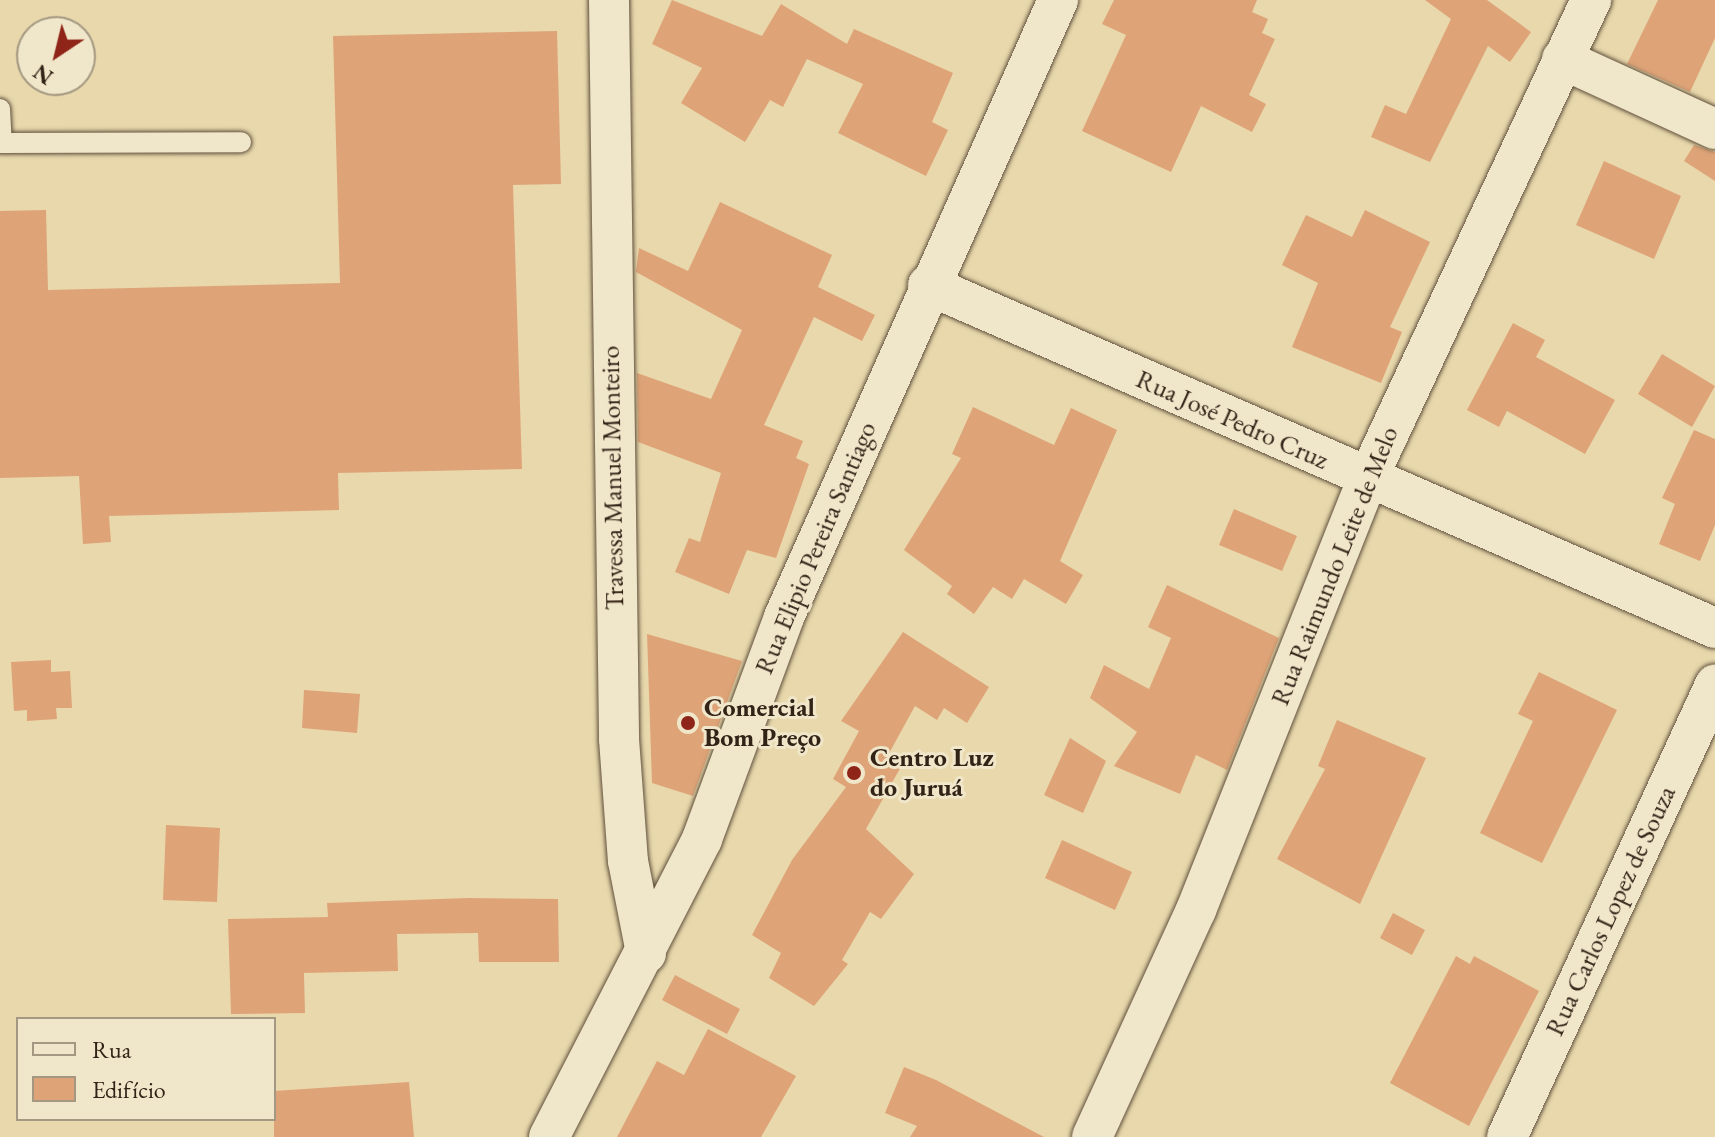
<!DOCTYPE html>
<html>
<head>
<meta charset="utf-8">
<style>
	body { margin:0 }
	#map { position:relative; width:1715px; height:1137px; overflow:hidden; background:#e8d8ac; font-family:"EB Garamond",serif }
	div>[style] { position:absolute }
	.building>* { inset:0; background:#dea478 }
	.roads { filter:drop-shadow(0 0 2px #60503c) drop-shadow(0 0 2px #60503c) }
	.lane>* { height:20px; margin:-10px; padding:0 10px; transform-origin:10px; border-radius:10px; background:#f0e6c9 }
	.street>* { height:40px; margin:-20px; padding:0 20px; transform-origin:20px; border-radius:20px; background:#f0e6c9 }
	.dots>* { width:22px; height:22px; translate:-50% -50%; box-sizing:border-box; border:4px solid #f0e6c9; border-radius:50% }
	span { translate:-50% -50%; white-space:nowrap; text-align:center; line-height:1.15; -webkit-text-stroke:6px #f0e6c9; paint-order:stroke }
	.street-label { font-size:26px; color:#322317 }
	.poi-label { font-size:26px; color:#322317; font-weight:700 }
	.left { translate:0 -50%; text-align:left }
	.legend { position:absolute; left:16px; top:1017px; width:260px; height:104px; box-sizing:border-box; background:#f0e6c9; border:2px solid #a49882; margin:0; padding:10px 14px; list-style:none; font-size:24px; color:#322317 }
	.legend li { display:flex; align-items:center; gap:16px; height:40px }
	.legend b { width:40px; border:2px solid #a49882 }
	.north { position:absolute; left:16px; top:16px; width:80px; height:80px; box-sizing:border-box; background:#f0e6c9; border:2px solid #a49882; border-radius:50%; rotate:215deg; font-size:22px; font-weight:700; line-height:32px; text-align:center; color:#322317 }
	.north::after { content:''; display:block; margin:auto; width:28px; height:36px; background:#8f2418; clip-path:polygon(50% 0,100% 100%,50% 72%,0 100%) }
</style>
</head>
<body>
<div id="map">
	<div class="building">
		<div style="clip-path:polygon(672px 0,762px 36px,781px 4px,847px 44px,854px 29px,953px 73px,932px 122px,948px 130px,926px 176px,838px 133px,863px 84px,807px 59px,783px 107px,770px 100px,745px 142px,681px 103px,702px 68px,652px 44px)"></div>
		<div style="clip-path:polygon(1114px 0,1257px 0,1252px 12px,1268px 19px,1262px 33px,1275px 39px,1249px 95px,1266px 104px,1252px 132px,1201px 106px,1171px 172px,1082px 131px,1126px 35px,1102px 24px)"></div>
		<div style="clip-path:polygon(1425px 0,1487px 0,1531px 32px,1510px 62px,1488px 46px,1430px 162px,1371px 137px,1385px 105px,1406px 114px,1451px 19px)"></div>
		<div style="clip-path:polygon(1658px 0,1715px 0,1715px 38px,1690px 92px,1627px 64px)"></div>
		<div style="clip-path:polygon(557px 31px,561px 184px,513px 185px,522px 469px,338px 473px,339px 510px,109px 516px,111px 542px,83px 544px,79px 476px,0 478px,0 211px,46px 210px,48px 290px,340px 283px,333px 36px)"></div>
		<div style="clip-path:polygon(1694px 145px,1715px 152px,1715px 181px,1684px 161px)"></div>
		<div style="clip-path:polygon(1604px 161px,1681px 196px,1654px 259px,1576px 225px)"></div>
		<div style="clip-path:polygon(720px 202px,832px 255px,818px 287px,875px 315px,862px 341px,814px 317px,764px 425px,803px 441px,796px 458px,809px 464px,776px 558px,747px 550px,729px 594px,675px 572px,689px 538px,700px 542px,721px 473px,638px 442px,637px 373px,711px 399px,742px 330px,636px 272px,639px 248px,688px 271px)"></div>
		<div style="clip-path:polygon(1365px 210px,1430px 242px,1390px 327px,1402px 332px,1381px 383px,1292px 347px,1318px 283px,1282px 265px,1306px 215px,1352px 237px)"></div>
		<div style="clip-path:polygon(1513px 323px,1545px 340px,1536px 357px,1615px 400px,1585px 454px,1507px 411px,1499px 427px,1467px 410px)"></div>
		<div style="clip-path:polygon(1662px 354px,1715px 386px,1692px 427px,1638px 394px)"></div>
		<div style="clip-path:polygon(973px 407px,1054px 445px,1071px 408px,1117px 430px,1060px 561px,1083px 575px,1066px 604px,1024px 579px,1012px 599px,993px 587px,974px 614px,947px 594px,952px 586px,904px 550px,961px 458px,952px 454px)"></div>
		<div style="clip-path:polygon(1694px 430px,1715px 439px,1715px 525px,1700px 561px,1659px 544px,1675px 504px,1662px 498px)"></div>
		<div style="clip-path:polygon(1234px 509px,1297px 536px,1282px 571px,1219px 545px)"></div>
		<div style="clip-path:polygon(1167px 585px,1279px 638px,1227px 770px,1196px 755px,1180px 794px,1114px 766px,1137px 732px,1090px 698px,1104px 665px,1149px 689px,1171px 638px,1148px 627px)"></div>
		<div style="clip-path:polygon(903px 632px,989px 687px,967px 723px,944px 708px,937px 720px,915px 706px,887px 757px,902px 765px,866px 829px,914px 874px,881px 919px,870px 912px,842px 960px,848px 964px,814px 1006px,769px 978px,781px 953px,752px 935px,792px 860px,846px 787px,833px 779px,859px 731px,841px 721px)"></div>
		<div style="clip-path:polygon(647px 634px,742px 661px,693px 796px,652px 783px)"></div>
		<div style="clip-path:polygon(51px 660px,51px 672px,70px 671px,72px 708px,56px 708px,57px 719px,27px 721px,27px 710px,14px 711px,11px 662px)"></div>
		<div style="clip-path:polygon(1539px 672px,1617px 710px,1542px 863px,1480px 833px,1533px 721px,1518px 714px)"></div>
		<div style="clip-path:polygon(304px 690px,360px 694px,357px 733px,302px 728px)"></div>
		<div style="clip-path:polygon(1337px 720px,1426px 758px,1360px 904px,1277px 859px,1325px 769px,1318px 766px)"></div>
		<div style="clip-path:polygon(1070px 738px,1106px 761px,1083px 813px,1044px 795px)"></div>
		<div style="clip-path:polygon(166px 825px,220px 828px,217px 902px,163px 900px)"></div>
		<div style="clip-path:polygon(1062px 840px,1132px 872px,1115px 910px,1045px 878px)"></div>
		<div style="clip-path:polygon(469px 898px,558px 899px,559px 962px,479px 962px,478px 933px,397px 934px,398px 971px,304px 973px,305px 1013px,231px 1014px,228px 919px,328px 917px,327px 903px)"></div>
		<div style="clip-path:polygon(1393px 913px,1425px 930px,1412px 955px,1380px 938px)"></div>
		<div style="clip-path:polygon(1456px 956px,1470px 964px,1474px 956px,1539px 991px,1469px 1126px,1390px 1083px)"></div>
		<div style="clip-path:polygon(675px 975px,740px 1009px,727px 1034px,662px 1000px)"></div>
		<div style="clip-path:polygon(708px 1029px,796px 1076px,761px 1137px,617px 1137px,657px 1061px,684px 1075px)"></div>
		<div style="clip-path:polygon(904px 1067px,936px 1080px,1044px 1137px,910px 1137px,917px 1126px,885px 1113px)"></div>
		<div style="clip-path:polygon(409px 1082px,414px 1137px,274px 1137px,274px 1091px)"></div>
	</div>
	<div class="roads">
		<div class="lane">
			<div style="left:0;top:109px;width:34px;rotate:87deg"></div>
			<div style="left:0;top:143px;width:241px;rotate:-0.2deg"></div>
		</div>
		<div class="street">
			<div style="left:609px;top:0;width:739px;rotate:89.22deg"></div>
			<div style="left:619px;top:739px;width:122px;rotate:85.8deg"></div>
			<div style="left:628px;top:861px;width:94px;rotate:78.9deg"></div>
			<div style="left:1562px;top:59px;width:168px;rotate:24.6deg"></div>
			<div style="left:928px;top:285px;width:858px;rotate:23.55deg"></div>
			<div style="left:549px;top:1137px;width:335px;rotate:-62.8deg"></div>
			<div style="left:702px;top:839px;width:237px;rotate:-69.7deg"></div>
			<div style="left:784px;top:617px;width:675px;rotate:-66.05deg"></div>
			<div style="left:1092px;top:1137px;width:250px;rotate:-65.4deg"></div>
			<div style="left:1196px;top:910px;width:463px;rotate:-68.3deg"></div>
			<div style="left:1367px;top:480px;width:530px;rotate:-64.98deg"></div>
			<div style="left:1507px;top:1137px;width:498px;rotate:-65.3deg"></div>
		</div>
	</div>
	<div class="dots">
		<div style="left:688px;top:723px;background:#8f2418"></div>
		<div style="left:854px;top:773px;background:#8f2418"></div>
	</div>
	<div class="street-label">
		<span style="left:1232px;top:420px;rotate:24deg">Rua José Pedro Cruz</span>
		<span style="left:613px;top:478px;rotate:-91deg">Travessa Manuel Monteiro</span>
		<span style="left:816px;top:548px;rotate:-67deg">Rua Elipio Pereira Santiago</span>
		<span style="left:1335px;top:566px;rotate:-68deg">Rua Raimundo Leite de Melo</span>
		<span style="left:1611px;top:911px;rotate:-65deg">Rua Carlos Lopez de Souza</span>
	</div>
	<div class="poi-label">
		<span class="left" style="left:704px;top:723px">Comercial<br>Bom Preço</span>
		<span class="left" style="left:870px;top:773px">Centro Luz<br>do Juruá</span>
	</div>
	<ul class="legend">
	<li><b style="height:10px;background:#f0e6c9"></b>Rua</li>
	<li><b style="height:22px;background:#dea478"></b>Edifício</li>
	</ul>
	<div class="north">N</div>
</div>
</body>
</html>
